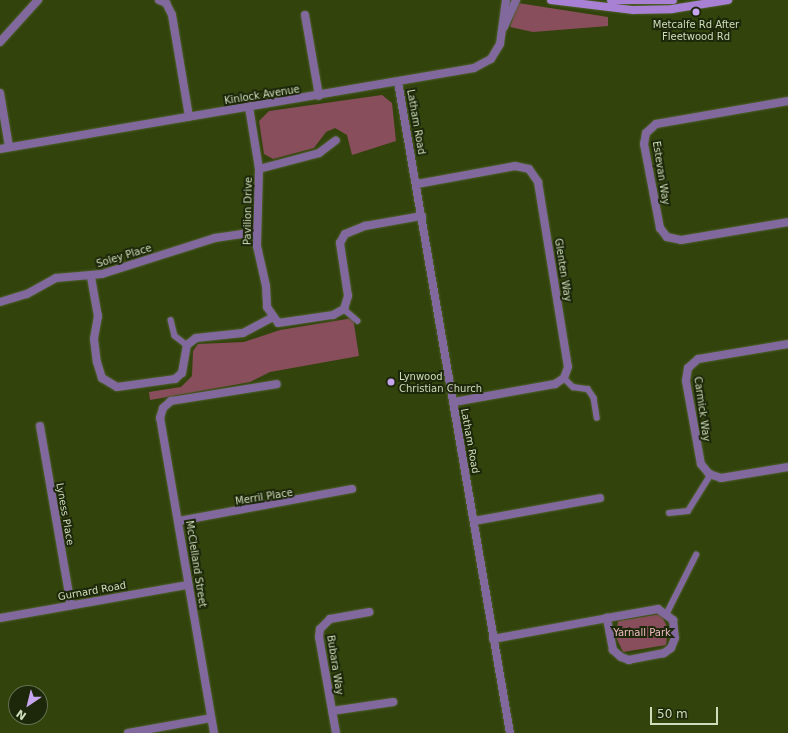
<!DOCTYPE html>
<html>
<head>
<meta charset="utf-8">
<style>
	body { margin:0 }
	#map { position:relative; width:788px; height:733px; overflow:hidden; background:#32430c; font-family:"DejaVu Sans",sans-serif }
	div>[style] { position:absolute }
	.green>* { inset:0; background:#894e5c }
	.roads { filter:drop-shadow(0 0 1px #4e5f2b) drop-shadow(0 0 1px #4e5f2b) }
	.service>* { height:5.5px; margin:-2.75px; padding:0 2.75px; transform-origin:2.75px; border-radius:2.75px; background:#81699e }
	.minor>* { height:8px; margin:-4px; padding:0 4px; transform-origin:4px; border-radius:4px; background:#81699e }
	.tertiary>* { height:8px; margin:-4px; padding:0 4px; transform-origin:4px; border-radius:4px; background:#81699e }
	.secondary>* { height:8px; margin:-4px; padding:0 4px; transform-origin:4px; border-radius:4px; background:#a881d4 }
	.dots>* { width:11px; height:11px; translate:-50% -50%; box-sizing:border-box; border:2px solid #1d270a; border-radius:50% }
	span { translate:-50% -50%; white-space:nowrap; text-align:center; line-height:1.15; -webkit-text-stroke:4px #1d270a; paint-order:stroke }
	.poi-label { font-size:10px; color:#cfddba }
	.left { translate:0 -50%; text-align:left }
	.street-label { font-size:10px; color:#cfddba }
	.park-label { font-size:10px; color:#f0bbc5 }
	.north { position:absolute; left:8px; top:685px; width:40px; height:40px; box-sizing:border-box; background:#1d270a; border:1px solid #647050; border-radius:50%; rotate:215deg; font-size:11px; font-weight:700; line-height:16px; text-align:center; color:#cfddba }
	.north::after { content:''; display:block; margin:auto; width:14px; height:18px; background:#c7a6ef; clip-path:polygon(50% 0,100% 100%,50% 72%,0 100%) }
	.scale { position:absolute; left:650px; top:707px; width:68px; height:18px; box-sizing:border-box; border:2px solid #cfddba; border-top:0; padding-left:5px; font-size:12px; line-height:14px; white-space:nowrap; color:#cfddba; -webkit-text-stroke:3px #1d270a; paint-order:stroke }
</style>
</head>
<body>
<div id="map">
	<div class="green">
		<div style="clip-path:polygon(518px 3px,608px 17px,608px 26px,533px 32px,510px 27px)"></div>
		<div style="clip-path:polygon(382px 95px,392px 103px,396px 141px,352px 155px,347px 135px,335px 128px,326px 132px,314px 148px,273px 159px,264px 154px,259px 121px,269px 111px)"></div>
		<div style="clip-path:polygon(353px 318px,359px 356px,270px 372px,250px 382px,150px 400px,149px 392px,181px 387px,192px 376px,193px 351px,198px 344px,244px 342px,280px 330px)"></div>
		<div style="clip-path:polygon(661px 614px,668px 629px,666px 645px,623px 652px,616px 637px,618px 621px)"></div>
	</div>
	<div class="roads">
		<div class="service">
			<div style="left:344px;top:309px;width:18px;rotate:41deg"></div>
			<div style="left:171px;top:320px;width:16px;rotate:76deg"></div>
			<div style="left:175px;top:336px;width:15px;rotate:37deg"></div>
			<div style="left:564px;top:378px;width:13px;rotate:45deg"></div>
			<div style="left:573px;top:387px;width:15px;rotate:8deg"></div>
			<div style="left:588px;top:389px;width:11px;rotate:56deg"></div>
			<div style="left:594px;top:398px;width:20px;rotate:81deg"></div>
			<div style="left:669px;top:513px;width:19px;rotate:-6deg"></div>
			<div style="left:688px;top:511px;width:44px;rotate:-58.1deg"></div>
			<div style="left:667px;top:613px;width:65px;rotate:-63.4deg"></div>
		</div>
		<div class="minor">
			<div style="left:159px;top:0;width:8px;rotate:23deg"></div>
			<div style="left:166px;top:3px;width:13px;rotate:63deg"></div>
			<div style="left:172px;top:15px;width:103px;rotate:80.5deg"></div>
			<div style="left:305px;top:15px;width:82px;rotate:80.2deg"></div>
			<div style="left:0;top:42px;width:57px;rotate:-47.9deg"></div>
			<div style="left:0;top:93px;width:55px;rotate:80.5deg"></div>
			<div style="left:788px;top:101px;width:134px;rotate:170.1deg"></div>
			<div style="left:656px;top:124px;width:13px;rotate:138deg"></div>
			<div style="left:646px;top:133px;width:11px;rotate:100deg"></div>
			<div style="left:644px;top:144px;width:86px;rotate:79.2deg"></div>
			<div style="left:660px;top:228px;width:11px;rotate:52deg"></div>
			<div style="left:667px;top:237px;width:14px;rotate:12deg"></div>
			<div style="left:681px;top:240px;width:109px;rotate:-9.5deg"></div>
			<div style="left:249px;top:107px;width:63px;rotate:80.8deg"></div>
			<div style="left:259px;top:169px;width:77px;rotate:91.5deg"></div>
			<div style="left:257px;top:246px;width:41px;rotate:77.3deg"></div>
			<div style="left:266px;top:286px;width:21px;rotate:87deg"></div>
			<div style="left:267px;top:307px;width:19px;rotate:55deg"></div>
			<div style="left:278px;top:323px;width:56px;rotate:-8.3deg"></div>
			<div style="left:333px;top:315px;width:13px;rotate:-29deg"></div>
			<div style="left:344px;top:309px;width:14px;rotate:-73deg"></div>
			<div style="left:348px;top:296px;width:54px;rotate:-98.6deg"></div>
			<div style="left:340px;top:243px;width:10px;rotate:-61deg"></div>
			<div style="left:345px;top:234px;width:22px;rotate:-22deg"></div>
			<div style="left:365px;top:226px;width:58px;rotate:-10deg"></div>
			<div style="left:259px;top:169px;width:62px;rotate:-14.9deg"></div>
			<div style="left:319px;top:153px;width:21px;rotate:-37deg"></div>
			<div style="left:417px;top:184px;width:100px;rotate:-10.4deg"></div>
			<div style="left:515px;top:166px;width:14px;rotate:12deg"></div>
			<div style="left:529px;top:169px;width:16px;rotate:55deg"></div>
			<div style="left:538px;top:182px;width:187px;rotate:80.8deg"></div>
			<div style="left:568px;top:367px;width:12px;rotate:110deg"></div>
			<div style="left:564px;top:378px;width:11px;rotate:146deg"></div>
			<div style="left:555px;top:384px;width:103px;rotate:169.9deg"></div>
			<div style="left:91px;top:277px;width:40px;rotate:80deg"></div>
			<div style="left:98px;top:316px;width:23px;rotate:100deg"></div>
			<div style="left:94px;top:339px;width:23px;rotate:83deg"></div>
			<div style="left:97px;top:362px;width:17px;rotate:73deg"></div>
			<div style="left:102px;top:378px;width:17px;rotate:31deg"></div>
			<div style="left:117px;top:387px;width:59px;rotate:-7.9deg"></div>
			<div style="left:175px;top:379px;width:9px;rotate:-41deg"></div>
			<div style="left:182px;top:373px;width:28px;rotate:-80deg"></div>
			<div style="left:187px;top:345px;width:11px;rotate:-38deg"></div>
			<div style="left:196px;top:338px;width:47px;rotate:-6.1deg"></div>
			<div style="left:243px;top:333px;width:32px;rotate:-28deg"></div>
			<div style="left:0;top:302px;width:28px;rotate:-17deg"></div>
			<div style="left:27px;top:294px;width:33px;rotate:-29deg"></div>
			<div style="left:56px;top:278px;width:46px;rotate:-5deg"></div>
			<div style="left:102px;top:274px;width:119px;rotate:-17.7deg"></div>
			<div style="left:215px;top:238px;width:41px;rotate:-8.3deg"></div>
			<div style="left:788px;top:344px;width:91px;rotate:170.5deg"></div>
			<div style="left:698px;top:359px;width:13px;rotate:138deg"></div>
			<div style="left:688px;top:368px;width:13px;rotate:99deg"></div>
			<div style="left:686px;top:381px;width:84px;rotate:79.8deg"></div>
			<div style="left:701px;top:464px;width:13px;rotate:51deg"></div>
			<div style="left:709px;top:474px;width:13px;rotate:18deg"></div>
			<div style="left:721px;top:478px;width:68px;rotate:-9.3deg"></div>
			<div style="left:40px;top:426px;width:182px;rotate:80.2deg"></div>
			<div style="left:179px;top:521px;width:176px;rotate:-10.5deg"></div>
			<div style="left:474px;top:521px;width:128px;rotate:-10.3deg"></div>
			<div style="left:0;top:618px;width:191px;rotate:-10deg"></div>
			<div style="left:493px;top:639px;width:116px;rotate:-10.4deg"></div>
			<div style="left:607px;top:618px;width:52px;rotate:-10deg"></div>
			<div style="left:658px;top:609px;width:19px;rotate:36deg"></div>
			<div style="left:673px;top:620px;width:18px;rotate:84deg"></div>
			<div style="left:675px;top:638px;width:11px;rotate:112deg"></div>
			<div style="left:671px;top:648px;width:9px;rotate:144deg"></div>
			<div style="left:664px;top:653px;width:36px;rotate:169deg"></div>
			<div style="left:629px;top:660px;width:9px;rotate:-159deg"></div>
			<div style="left:621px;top:657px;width:11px;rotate:-139deg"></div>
			<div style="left:613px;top:650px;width:33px;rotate:-101deg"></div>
			<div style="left:332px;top:711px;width:62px;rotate:-8.4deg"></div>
			<div style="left:128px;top:733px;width:84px;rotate:-10.2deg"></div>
			<div style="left:214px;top:733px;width:320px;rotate:-99.7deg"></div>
			<div style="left:160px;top:418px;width:10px;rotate:-73deg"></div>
			<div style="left:163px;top:408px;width:11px;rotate:-41deg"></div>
			<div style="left:171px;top:401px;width:107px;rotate:-9.1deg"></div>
			<div style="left:336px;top:733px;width:97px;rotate:-100deg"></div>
			<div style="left:319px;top:637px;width:8px;rotate:-83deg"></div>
			<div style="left:320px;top:629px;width:14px;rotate:-45deg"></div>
			<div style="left:330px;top:619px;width:40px;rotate:-10deg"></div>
		</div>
		<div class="tertiary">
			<div style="left:504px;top:27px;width:30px;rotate:-66deg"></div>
			<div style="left:398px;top:82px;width:661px;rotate:80.24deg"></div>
			<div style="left:0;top:149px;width:481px;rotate:-9.7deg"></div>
			<div style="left:474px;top:68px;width:19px;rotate:-28deg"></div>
			<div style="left:491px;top:59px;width:17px;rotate:-59deg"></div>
			<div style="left:500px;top:44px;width:44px;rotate:-82.2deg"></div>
		</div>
		<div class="secondary">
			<div style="left:551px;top:0;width:83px;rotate:7deg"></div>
			<div style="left:633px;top:10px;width:39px;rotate:-1deg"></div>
			<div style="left:672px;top:9px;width:57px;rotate:-9.1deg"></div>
			<div style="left:611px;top:0;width:62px"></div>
		</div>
	</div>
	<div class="dots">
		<div style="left:696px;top:12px;background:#c7a6ef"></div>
		<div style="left:391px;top:382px;background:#c7a6ef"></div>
	</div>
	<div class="poi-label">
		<span style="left:696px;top:30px">Metcalfe Rd After<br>Fleetwood Rd</span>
		<span class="left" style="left:399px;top:382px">Lynwood<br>Christian Church</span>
	</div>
	<div class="street-label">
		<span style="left:262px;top:95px;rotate:-9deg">Kinlock Avenue</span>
		<span style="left:416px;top:122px;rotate:80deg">Latham Road</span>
		<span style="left:661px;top:173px;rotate:81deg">Estevan Way</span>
		<span style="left:248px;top:211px;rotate:-89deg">Pavilion Drive</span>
		<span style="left:124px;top:256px;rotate:-17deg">Soley Place</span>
		<span style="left:563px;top:270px;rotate:81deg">Glenten Way</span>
		<span style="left:702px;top:409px;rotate:82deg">Carmick Way</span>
		<span style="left:470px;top:441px;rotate:80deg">Latham Road</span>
		<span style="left:264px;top:497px;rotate:-9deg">Merril Place</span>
		<span style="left:65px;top:514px;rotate:80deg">Lyness Place</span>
		<span style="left:196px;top:564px;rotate:81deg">McClelland Street</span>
		<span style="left:92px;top:591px;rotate:-10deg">Gurnard Road</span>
		<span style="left:335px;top:665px;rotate:81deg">Bubara Way</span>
	</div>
	<div class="park-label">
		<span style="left:642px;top:633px">Yarnall Park</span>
	</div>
	<div class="north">N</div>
	<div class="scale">50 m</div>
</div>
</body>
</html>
